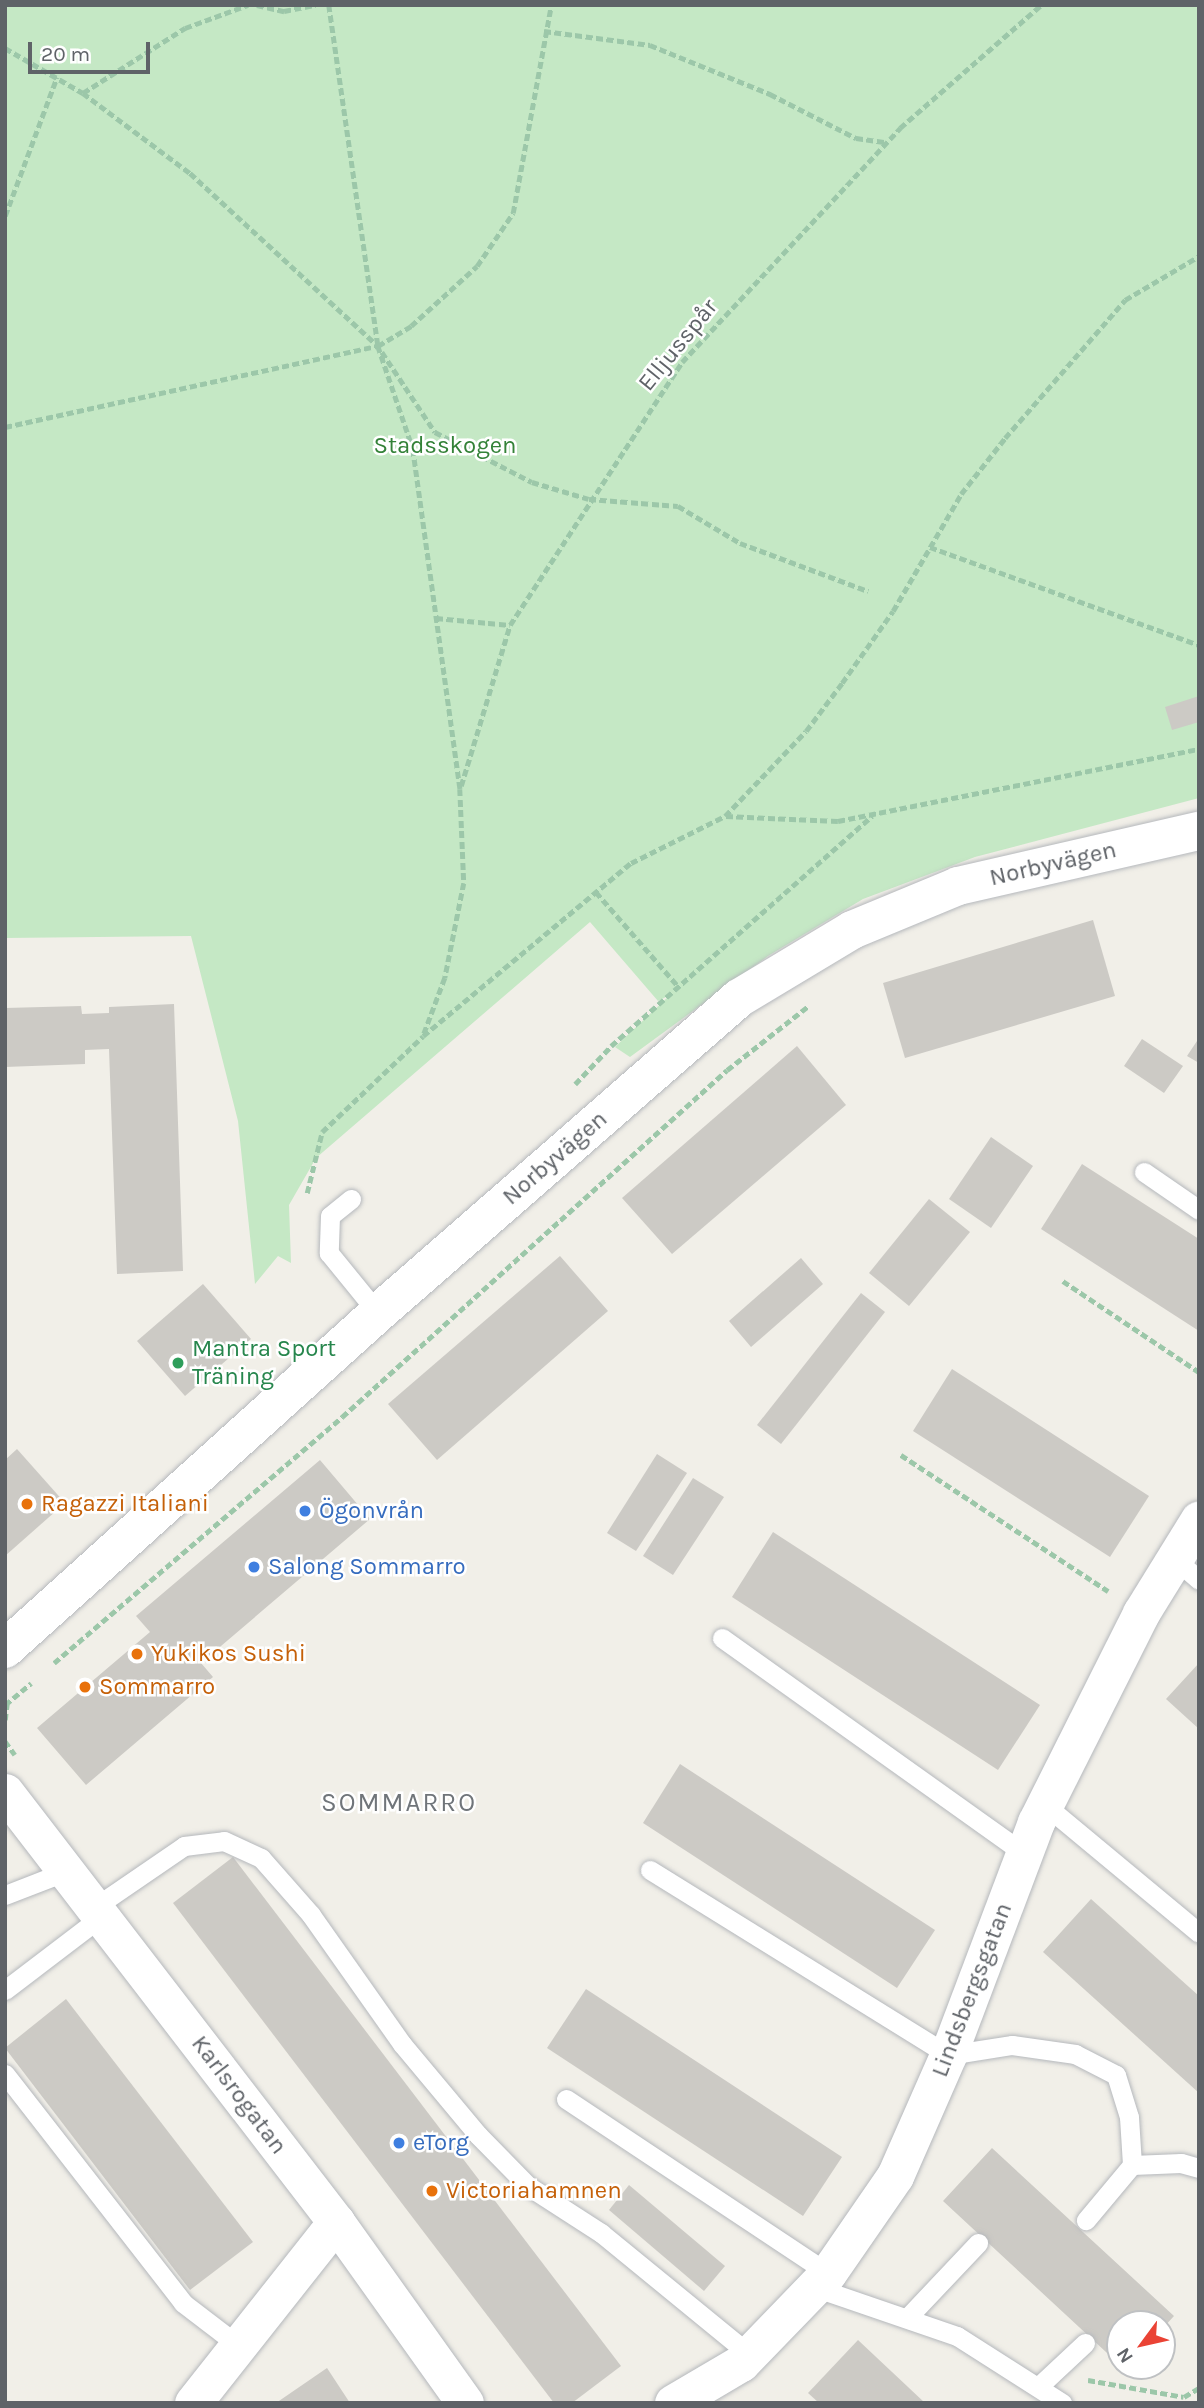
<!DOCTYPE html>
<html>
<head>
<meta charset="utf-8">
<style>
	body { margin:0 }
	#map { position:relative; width:1204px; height:2408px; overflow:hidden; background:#f1efe8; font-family:Karla,sans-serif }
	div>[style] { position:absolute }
	.green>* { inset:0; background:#c5e8c5 }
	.building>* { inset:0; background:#cccac5 }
	.path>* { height:4.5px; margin-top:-2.25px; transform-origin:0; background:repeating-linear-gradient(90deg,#9cc7a9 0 7px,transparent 0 10.5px) }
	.roads { filter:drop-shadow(0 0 2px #b5b8bc) drop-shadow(0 0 2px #b5b8bc) }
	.lane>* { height:19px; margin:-9.5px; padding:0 9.5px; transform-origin:9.5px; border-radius:9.5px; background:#fff }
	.street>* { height:37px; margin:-18.5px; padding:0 18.5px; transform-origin:18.5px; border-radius:18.5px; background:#fff }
	.secondary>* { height:38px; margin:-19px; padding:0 19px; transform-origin:19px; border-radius:19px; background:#fff }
	.dots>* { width:19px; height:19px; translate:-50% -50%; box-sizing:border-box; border:4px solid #fff; border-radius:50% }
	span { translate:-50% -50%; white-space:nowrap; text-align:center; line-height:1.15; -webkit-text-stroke:5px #fff; paint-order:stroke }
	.street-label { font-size:24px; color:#5f6368 }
	.park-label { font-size:24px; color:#348238 }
	.leisure-label { font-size:24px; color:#27864d }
	.left { translate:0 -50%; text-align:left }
	.food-label { font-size:24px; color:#c56008 }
	.shop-label { font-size:24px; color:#366cbe }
	.neighbourhood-label { font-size:26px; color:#70757a; letter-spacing:2px }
	.frame { position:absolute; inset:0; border:7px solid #5f6368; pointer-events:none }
	.north { position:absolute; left:1106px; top:2310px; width:70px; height:70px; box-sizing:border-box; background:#fff; border:2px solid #bfc1c3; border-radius:50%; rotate:237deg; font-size:19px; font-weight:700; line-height:28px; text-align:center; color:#5f6368 }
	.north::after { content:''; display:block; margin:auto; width:24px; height:32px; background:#ea4335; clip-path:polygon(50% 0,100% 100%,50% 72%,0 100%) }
	.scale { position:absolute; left:28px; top:42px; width:122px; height:32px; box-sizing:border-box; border:4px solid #5f6368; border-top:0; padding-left:9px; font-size:21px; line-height:24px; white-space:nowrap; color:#5f6368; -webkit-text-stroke:5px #fff; paint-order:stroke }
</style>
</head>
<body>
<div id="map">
	<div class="green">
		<div style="clip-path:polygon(5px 5px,1199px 5px,1199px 798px,975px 857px,863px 899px,768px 956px,630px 1057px,615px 1047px,670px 995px,658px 1001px,590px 922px,316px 1158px,289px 1205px,291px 1263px,278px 1256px,255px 1284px,238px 1121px,191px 936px,5px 938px)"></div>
	</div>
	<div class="building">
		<div style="clip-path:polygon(1199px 696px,1199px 722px,1172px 730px,1165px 707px)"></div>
		<div style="clip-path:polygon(1093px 920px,1115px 996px,905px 1058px,883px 983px)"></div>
		<div style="clip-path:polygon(174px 1004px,183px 1271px,117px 1274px,109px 1049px,85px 1050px,85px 1064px,5px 1067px,5px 1008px,81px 1006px,82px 1014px,109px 1013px,109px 1007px)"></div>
		<div style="clip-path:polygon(1199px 1038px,1199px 1063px,1187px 1056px)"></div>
		<div style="clip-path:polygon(1142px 1039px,1183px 1066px,1164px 1093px,1124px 1066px)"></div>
		<div style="clip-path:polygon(797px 1046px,846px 1105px,672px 1254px,622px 1198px)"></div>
		<div style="clip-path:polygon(991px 1137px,1033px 1166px,991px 1228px,949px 1199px)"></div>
		<div style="clip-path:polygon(1082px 1164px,1199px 1239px,1199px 1331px,1041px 1229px)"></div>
		<div style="clip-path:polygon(929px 1199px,970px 1232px,909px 1306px,869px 1273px)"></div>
		<div style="clip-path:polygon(560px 1256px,608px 1311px,437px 1460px,388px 1404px)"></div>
		<div style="clip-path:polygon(801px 1258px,823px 1284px,751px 1347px,729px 1321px)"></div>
		<div style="clip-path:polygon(203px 1284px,251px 1339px,185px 1396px,137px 1341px)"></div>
		<div style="clip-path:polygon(861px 1293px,885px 1312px,781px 1444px,757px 1425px)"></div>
		<div style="clip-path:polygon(952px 1369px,1149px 1496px,1110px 1557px,913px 1431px)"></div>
		<div style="clip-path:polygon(17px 1449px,65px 1503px,5px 1556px,5px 1460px)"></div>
		<div style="clip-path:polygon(657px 1454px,687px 1473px,636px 1551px,607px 1533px)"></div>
		<div style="clip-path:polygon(320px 1460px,370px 1519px,201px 1663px,213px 1677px,86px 1785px,37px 1728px,150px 1632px,136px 1616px)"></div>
		<div style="clip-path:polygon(693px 1478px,724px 1497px,673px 1575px,643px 1556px)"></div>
		<div style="clip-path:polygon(773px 1532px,1040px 1705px,998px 1770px,732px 1597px)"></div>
		<div style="clip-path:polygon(1199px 1663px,1199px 1729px,1166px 1699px)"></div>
		<div style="clip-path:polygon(680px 1764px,935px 1930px,897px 1988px,643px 1823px)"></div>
		<div style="clip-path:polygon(233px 1857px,621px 2366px,572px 2403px,554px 2403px,173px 1903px)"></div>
		<div style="clip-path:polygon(1091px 1899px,1199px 1996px,1199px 2093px,1043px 1952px)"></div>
		<div style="clip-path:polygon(586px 1989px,842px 2157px,803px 2216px,547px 2048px)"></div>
		<div style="clip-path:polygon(66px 1999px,253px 2242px,190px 2290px,5px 2048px)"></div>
		<div style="clip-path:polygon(992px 2148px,1174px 2316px,1162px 2329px,1162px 2324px,1120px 2324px,1120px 2365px,943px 2201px)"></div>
		<div style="clip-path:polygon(629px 2185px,725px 2266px,704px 2291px,609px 2210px)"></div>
		<div style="clip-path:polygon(858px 2340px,925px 2403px,819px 2403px,808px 2393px)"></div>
		<div style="clip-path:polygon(327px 2368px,350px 2403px,276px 2403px)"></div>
	</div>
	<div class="path">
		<div style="left:257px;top:5px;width:28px;rotate:13deg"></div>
		<div style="left:284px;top:11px;width:32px;rotate:-11deg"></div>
		<div style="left:329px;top:5px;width:343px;rotate:81.8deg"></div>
		<div style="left:544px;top:31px;width:107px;rotate:7.5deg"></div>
		<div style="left:650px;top:45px;width:130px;rotate:22.2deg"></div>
		<div style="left:770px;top:94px;width:97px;rotate:27.1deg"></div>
		<div style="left:856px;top:138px;width:30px;rotate:8deg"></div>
		<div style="left:5px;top:48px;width:90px;rotate:30deg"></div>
		<div style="left:83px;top:93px;width:134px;rotate:36.8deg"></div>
		<div style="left:190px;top:173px;width:255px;rotate:42.6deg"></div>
		<div style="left:378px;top:346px;width:109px;rotate:71.2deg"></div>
		<div style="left:413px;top:449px;width:343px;rotate:82.1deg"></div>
		<div style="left:460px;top:789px;width:94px;rotate:87.6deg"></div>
		<div style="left:464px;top:883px;width:97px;rotate:101.3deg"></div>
		<div style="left:445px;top:978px;width:60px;rotate:110.6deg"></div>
		<div style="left:83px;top:93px;width:121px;rotate:-32.5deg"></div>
		<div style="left:185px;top:28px;width:67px;rotate:-20.1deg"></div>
		<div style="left:5px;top:216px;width:148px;rotate:-69.5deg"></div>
		<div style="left:382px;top:352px;width:96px;rotate:56.5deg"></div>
		<div style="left:435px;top:432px;width:109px;rotate:27.3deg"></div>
		<div style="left:532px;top:482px;width:59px;rotate:16.6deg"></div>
		<div style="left:589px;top:499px;width:89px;rotate:4.5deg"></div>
		<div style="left:678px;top:506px;width:72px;rotate:30.8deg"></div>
		<div style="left:740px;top:543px;width:137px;rotate:20.6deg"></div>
		<div style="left:5px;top:427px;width:382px;rotate:-12.3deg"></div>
		<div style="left:378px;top:346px;width:39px;rotate:-31deg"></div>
		<div style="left:411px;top:326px;width:89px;rotate:-42.3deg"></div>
		<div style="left:477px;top:266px;width:64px;rotate:-55.8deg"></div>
		<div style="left:513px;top:213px;width:211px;rotate:-79.6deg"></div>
		<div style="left:930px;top:547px;width:286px;rotate:20deg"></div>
		<div style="left:436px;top:618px;width:74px;rotate:5.4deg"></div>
		<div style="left:461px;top:786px;width:168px;rotate:-73.1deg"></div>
		<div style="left:510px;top:625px;width:314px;rotate:-56.8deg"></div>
		<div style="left:682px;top:362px;width:320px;rotate:-47deg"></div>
		<div style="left:900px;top:128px;width:187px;rotate:-41.1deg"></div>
		<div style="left:726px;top:816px;width:112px;rotate:2.6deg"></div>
		<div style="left:838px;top:821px;width:368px;rotate:-11.3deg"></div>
		<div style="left:596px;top:892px;width:125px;rotate:48.9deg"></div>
		<div style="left:575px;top:1084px;width:52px;rotate:-46.5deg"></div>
		<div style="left:611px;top:1046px;width:348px;rotate:-41.4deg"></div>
		<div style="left:307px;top:1193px;width:63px;rotate:-76.2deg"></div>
		<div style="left:322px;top:1132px;width:139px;rotate:-43.5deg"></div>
		<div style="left:423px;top:1036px;width:271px;rotate:-39.8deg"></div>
		<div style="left:631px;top:863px;width:105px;rotate:-26.6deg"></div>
		<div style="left:725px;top:816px;width:117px;rotate:-46.4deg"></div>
		<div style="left:806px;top:731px;width:60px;rotate:-53.1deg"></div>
		<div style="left:842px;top:683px;width:88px;rotate:-54.7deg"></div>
		<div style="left:893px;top:611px;width:135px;rotate:-59.8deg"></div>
		<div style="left:961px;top:494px;width:71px;rotate:-51.8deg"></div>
		<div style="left:1005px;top:438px;width:183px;rotate:-49deg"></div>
		<div style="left:1125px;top:300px;width:86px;rotate:-30.7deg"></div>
		<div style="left:1063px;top:1281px;width:164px;rotate:33.8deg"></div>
		<div style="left:901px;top:1455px;width:248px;rotate:33.3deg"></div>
		<div style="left:54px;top:1663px;width:379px;rotate:-40.5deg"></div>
		<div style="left:342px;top:1417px;width:518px;rotate:-42.03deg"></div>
		<div style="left:727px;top:1070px;width:102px;rotate:-38.2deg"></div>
		<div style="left:5px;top:1705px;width:34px;rotate:-40deg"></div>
		<div style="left:5px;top:1720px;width:16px;rotate:-83deg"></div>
		<div style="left:5px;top:1741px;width:17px;rotate:54deg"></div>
		<div style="left:1088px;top:2380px;width:97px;rotate:10deg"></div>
		<div style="left:1184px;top:2397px;width:17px;rotate:-31deg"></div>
	</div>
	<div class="roads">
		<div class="lane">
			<div style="left:1144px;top:1172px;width:67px;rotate:34.6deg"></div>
			<div style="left:351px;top:1199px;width:27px;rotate:141deg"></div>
			<div style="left:330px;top:1216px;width:37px;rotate:92deg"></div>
			<div style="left:329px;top:1253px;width:77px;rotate:50.8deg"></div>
			<div style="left:1175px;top:1559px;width:32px;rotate:41deg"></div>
			<div style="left:722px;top:1638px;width:372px;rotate:35.5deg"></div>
			<div style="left:1045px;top:1805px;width:200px;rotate:39.7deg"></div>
			<div style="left:650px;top:1870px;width:351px;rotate:31.8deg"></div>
			<div style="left:948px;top:2055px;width:65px;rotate:-8.9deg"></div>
			<div style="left:1012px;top:2045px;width:64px;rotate:8.1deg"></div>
			<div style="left:1075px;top:2054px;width:46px;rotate:27.1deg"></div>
			<div style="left:1116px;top:2075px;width:44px;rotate:72.8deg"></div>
			<div style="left:1129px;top:2117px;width:48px;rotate:86.4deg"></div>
			<div style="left:1132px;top:2165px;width:72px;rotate:129.9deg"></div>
			<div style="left:5px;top:1895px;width:66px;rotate:-21.2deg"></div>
			<div style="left:95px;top:1907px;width:108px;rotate:-34.4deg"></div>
			<div style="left:184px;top:1846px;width:40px;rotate:-7.1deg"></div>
			<div style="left:224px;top:1841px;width:41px;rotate:24.7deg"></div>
			<div style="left:261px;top:1858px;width:76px;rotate:48.7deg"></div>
			<div style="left:311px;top:1915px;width:158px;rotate:54.8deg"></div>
			<div style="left:402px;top:2044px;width:119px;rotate:50.1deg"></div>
			<div style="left:478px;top:2135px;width:71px;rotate:45.6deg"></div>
			<div style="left:528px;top:2186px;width:87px;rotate:32.8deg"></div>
			<div style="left:601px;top:2233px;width:191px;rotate:39.3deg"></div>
			<div style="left:5px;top:1990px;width:122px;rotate:-37.3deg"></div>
			<div style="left:5px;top:2074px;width:290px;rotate:52.1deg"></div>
			<div style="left:183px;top:2303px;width:69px;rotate:37.4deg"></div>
			<div style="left:566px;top:2099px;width:315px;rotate:33.6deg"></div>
			<div style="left:1132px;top:2165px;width:49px;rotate:-2.3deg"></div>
			<div style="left:1181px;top:2163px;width:19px;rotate:16deg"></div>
			<div style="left:814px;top:2287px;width:151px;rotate:18.9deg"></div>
			<div style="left:957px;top:2336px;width:125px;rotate:32.5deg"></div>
			<div style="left:908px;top:2317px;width:102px;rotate:-46.6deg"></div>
			<div style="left:1039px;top:2386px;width:63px;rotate:-43.1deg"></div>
		</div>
		<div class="street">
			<div style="left:5px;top:1792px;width:543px;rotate:52.41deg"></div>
			<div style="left:336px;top:2222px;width:222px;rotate:54.5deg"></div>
			<div style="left:193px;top:2403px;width:231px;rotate:-51.7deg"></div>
			<div style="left:673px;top:2403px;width:79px;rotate:-30.5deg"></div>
			<div style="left:741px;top:2363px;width:125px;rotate:-46deg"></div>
			<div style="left:828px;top:2273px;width:118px;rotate:-55.4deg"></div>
			<div style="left:895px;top:2176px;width:132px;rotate:-66.3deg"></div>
			<div style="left:948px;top:2055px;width:249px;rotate:-69.3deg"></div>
			<div style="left:1036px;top:1822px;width:234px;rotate:-63.3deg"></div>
			<div style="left:1141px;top:1613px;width:110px;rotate:-58.3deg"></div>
		</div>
		<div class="secondary">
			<div style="left:5px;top:1649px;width:502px;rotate:-42.01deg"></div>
			<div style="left:378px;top:1313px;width:479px;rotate:-41.1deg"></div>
			<div style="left:739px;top:998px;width:132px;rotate:-31deg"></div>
			<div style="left:852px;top:930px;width:115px;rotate:-22.5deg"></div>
			<div style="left:958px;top:886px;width:247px;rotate:-12.9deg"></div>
		</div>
	</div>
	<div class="dots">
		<div style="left:178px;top:1363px;background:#2e9e5b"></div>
		<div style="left:27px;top:1504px;background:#e8710a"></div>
		<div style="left:305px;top:1511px;background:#3f7fe0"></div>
		<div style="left:254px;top:1567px;background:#3f7fe0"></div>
		<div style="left:137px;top:1654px;background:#e8710a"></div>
		<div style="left:85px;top:1687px;background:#e8710a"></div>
		<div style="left:399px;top:2143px;background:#3f7fe0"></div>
		<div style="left:432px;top:2191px;background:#e8710a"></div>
	</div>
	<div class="street-label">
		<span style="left:678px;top:345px;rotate:-51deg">Elljusspår</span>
		<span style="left:1053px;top:864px;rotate:-13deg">Norbyvägen</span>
		<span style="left:555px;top:1158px;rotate:-41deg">Norbyvägen</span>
		<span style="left:972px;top:1990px;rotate:-69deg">Lindsbergsgatan</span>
		<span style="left:239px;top:2095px;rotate:53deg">Karlsrogatan</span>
	</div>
	<div class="park-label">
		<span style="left:445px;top:446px">Stadsskogen</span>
	</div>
	<div class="leisure-label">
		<span class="left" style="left:192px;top:1363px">Mantra Sport<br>Träning</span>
	</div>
	<div class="food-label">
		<span class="left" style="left:41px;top:1504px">Ragazzi Italiani</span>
		<span class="left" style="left:151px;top:1654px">Yukikos Sushi</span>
		<span class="left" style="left:99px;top:1687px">Sommarro</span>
		<span class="left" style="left:446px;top:2191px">Victoriahamnen</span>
	</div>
	<div class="shop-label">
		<span class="left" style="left:319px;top:1511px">Ögonvrån</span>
		<span class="left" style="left:268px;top:1567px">Salong Sommarro</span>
		<span class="left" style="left:413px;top:2143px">eTorg</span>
	</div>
	<div class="neighbourhood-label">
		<span style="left:399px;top:1803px">SOMMARRO</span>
	</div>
	<div class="frame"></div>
	<div class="north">N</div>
	<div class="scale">20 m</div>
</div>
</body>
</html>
